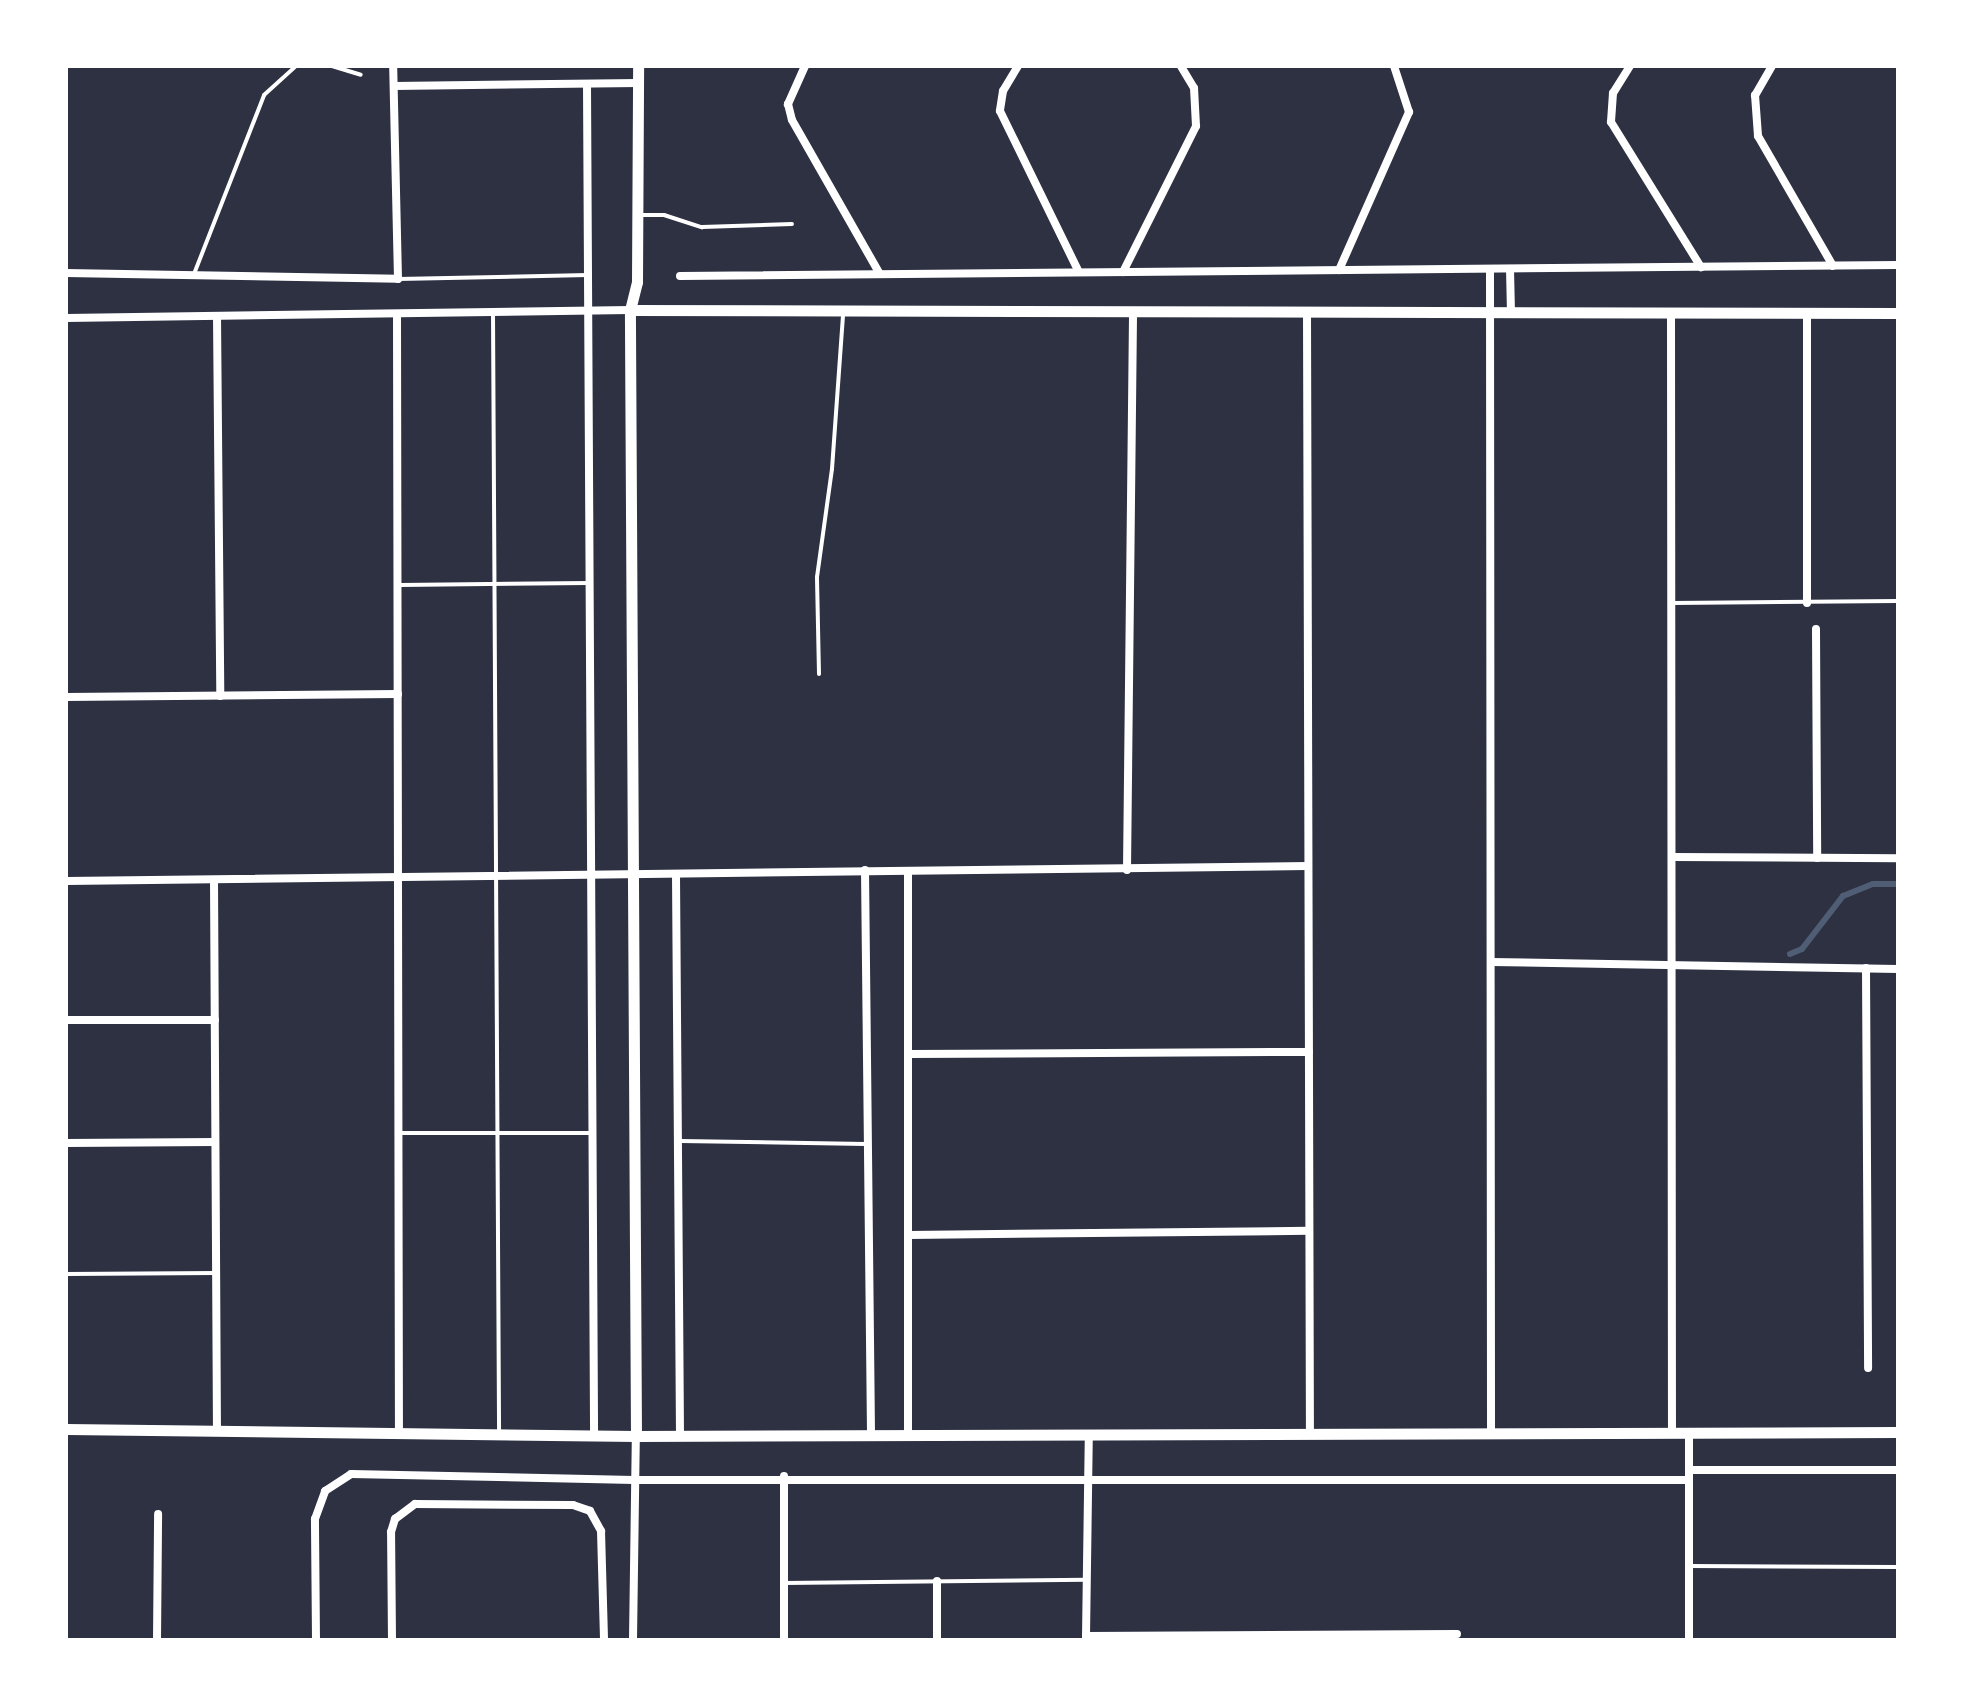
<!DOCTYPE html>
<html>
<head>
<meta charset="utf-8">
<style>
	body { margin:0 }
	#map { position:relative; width:1964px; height:1706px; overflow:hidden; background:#2d3142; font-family:"IBM Plex Sans",sans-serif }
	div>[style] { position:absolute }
	.stream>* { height:6px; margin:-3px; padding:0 3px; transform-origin:3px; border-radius:3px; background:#4f5d75 }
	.service>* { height:4px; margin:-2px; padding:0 2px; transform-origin:2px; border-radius:2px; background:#fff }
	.minor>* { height:8px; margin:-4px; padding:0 4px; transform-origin:4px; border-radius:4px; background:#fff }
	.tertiary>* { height:11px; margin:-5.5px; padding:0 5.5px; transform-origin:5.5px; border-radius:5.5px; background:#fff }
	span { translate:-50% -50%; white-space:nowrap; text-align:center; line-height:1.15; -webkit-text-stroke:8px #fff; paint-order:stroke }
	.frame { position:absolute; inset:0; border:68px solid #fff; pointer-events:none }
</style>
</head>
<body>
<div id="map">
	<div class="stream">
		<div style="left:1790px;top:954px;width:13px;rotate:-23deg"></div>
		<div style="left:1802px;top:949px;width:67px;rotate:-52.3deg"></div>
		<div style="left:1843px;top:896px;width:32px;rotate:-22deg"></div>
		<div style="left:1873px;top:884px;width:25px"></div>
	</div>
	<div class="service">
		<div style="left:332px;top:66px;width:30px;rotate:17deg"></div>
		<div style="left:640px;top:215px;width:24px"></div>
		<div style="left:664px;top:215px;width:40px;rotate:18deg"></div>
		<div style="left:702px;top:227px;width:90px;rotate:-1.9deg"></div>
		<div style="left:194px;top:274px;width:192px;rotate:-68.6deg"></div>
		<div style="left:264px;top:95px;width:43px;rotate:-42.2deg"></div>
		<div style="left:398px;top:279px;width:190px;rotate:-1.2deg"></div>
		<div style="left:493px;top:312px;width:1122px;rotate:89.69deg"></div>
		<div style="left:400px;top:585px;width:189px;rotate:-0.6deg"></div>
		<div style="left:1672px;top:603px;width:226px;rotate:-0.5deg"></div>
		<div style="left:819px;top:674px;width:97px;rotate:-91.2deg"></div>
		<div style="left:817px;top:577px;width:109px;rotate:-82.1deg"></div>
		<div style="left:832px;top:469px;width:155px;rotate:-85.9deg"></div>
		<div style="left:399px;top:1133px;width:193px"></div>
		<div style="left:680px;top:1141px;width:186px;rotate:0.9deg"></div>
		<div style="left:66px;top:1274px;width:150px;rotate:-0.4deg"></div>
		<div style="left:1689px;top:1566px;width:209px;rotate:0.3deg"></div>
		<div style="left:784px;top:1583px;width:302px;rotate:-0.6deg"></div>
	</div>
	<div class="minor">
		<div style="left:805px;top:66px;width:42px;rotate:114.1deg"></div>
		<div style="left:788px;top:104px;width:16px;rotate:76deg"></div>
		<div style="left:792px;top:120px;width:177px;rotate:60.3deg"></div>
		<div style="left:1018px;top:66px;width:29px;rotate:121deg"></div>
		<div style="left:1003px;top:91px;width:20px;rotate:99deg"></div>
		<div style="left:1000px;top:111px;width:179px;rotate:63.9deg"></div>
		<div style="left:1630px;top:66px;width:32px;rotate:122deg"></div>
		<div style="left:1613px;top:93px;width:29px;rotate:94deg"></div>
		<div style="left:1611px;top:122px;width:171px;rotate:58.2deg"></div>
		<div style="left:1772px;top:66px;width:34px;rotate:120deg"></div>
		<div style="left:1755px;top:95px;width:41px;rotate:85.8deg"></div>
		<div style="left:1758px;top:136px;width:150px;rotate:60deg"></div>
		<div style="left:587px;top:85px;width:1350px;rotate:89.7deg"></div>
		<div style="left:394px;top:86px;width:244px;rotate:-0.7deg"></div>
		<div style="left:1490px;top:269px;width:1164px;rotate:89.95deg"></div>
		<div style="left:1510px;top:269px;width:44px;rotate:88.7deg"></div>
		<div style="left:1339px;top:270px;width:173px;rotate:-66.1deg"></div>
		<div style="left:1409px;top:112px;width:48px;rotate:-108.1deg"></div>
		<div style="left:1123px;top:272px;width:163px;rotate:-63.4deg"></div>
		<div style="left:1196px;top:126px;width:38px;rotate:-93deg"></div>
		<div style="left:1194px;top:88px;width:26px;rotate:-121deg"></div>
		<div style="left:66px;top:273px;width:332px;rotate:1deg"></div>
		<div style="left:398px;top:279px;width:213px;rotate:-91.3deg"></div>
		<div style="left:680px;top:276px;width:1218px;rotate:-0.52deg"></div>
		<div style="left:1307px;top:312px;width:1122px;rotate:89.85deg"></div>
		<div style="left:1671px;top:313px;width:1120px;rotate:89.95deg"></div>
		<div style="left:397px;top:314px;width:1118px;rotate:89.9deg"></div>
		<div style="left:217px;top:316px;width:380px;rotate:89.5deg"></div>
		<div style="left:66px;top:318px;width:564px;rotate:-0.81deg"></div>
		<div style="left:1807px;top:603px;width:290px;rotate:-90deg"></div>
		<div style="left:1816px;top:629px;width:229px;rotate:89.7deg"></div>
		<div style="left:66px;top:697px;width:332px;rotate:-0.5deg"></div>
		<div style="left:1672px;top:857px;width:226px;rotate:0.3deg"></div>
		<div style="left:865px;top:870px;width:565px;rotate:89.39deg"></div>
		<div style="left:1127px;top:870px;width:558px;rotate:-89.38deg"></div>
		<div style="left:676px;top:875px;width:560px;rotate:89.59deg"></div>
		<div style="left:214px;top:880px;width:551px;rotate:89.69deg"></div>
		<div style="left:66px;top:881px;width:1242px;rotate:-0.69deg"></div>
		<div style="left:1491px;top:962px;width:407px;rotate:1deg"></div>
		<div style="left:1866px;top:968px;width:400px;rotate:89.7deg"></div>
		<div style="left:66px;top:1020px;width:149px"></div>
		<div style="left:908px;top:1054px;width:401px;rotate:-0.3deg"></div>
		<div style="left:66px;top:1143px;width:149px;rotate:-0.4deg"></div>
		<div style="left:908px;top:1235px;width:401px;rotate:-0.6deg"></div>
		<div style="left:908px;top:1435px;width:563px;rotate:-90deg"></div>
		<div style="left:1689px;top:1470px;width:209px"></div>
		<div style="left:937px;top:1581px;width:59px;rotate:90deg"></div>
		<div style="left:1086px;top:1636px;width:371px;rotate:-0.3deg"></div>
		<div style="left:1086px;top:1637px;width:203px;rotate:-89.2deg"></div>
		<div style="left:157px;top:1640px;width:126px;rotate:-89.5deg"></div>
		<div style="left:316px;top:1640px;width:121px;rotate:-90.5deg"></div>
		<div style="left:315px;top:1519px;width:30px;rotate:-70deg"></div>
		<div style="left:325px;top:1491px;width:31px;rotate:-33deg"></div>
		<div style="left:351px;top:1474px;width:283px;rotate:1.2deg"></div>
		<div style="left:634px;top:1480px;width:1055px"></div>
		<div style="left:392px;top:1640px;width:108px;rotate:-90.5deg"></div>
		<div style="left:391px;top:1532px;width:14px;rotate:-73deg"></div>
		<div style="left:395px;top:1519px;width:25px;rotate:-37deg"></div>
		<div style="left:415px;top:1504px;width:158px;rotate:0.4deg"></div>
		<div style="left:573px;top:1505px;width:18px;rotate:19deg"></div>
		<div style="left:590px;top:1511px;width:23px;rotate:61deg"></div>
		<div style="left:601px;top:1531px;width:109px;rotate:88.4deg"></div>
		<div style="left:633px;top:1640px;width:204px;rotate:-89.2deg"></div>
		<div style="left:784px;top:1640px;width:164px;rotate:-90deg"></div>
		<div style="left:1689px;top:1640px;width:207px;rotate:-90deg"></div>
	</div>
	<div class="tertiary">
		<div style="left:630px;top:310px;width:1268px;rotate:0.14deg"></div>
		<div style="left:66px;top:1429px;width:570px;rotate:0.7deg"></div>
		<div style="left:636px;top:1436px;width:1262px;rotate:-0.18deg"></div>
		<div style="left:636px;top:1436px;width:1126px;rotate:-90.31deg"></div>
		<div style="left:630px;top:310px;width:29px;rotate:-76deg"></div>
		<div style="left:637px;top:282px;width:216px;rotate:-89.7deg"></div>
	</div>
	<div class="frame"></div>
</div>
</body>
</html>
